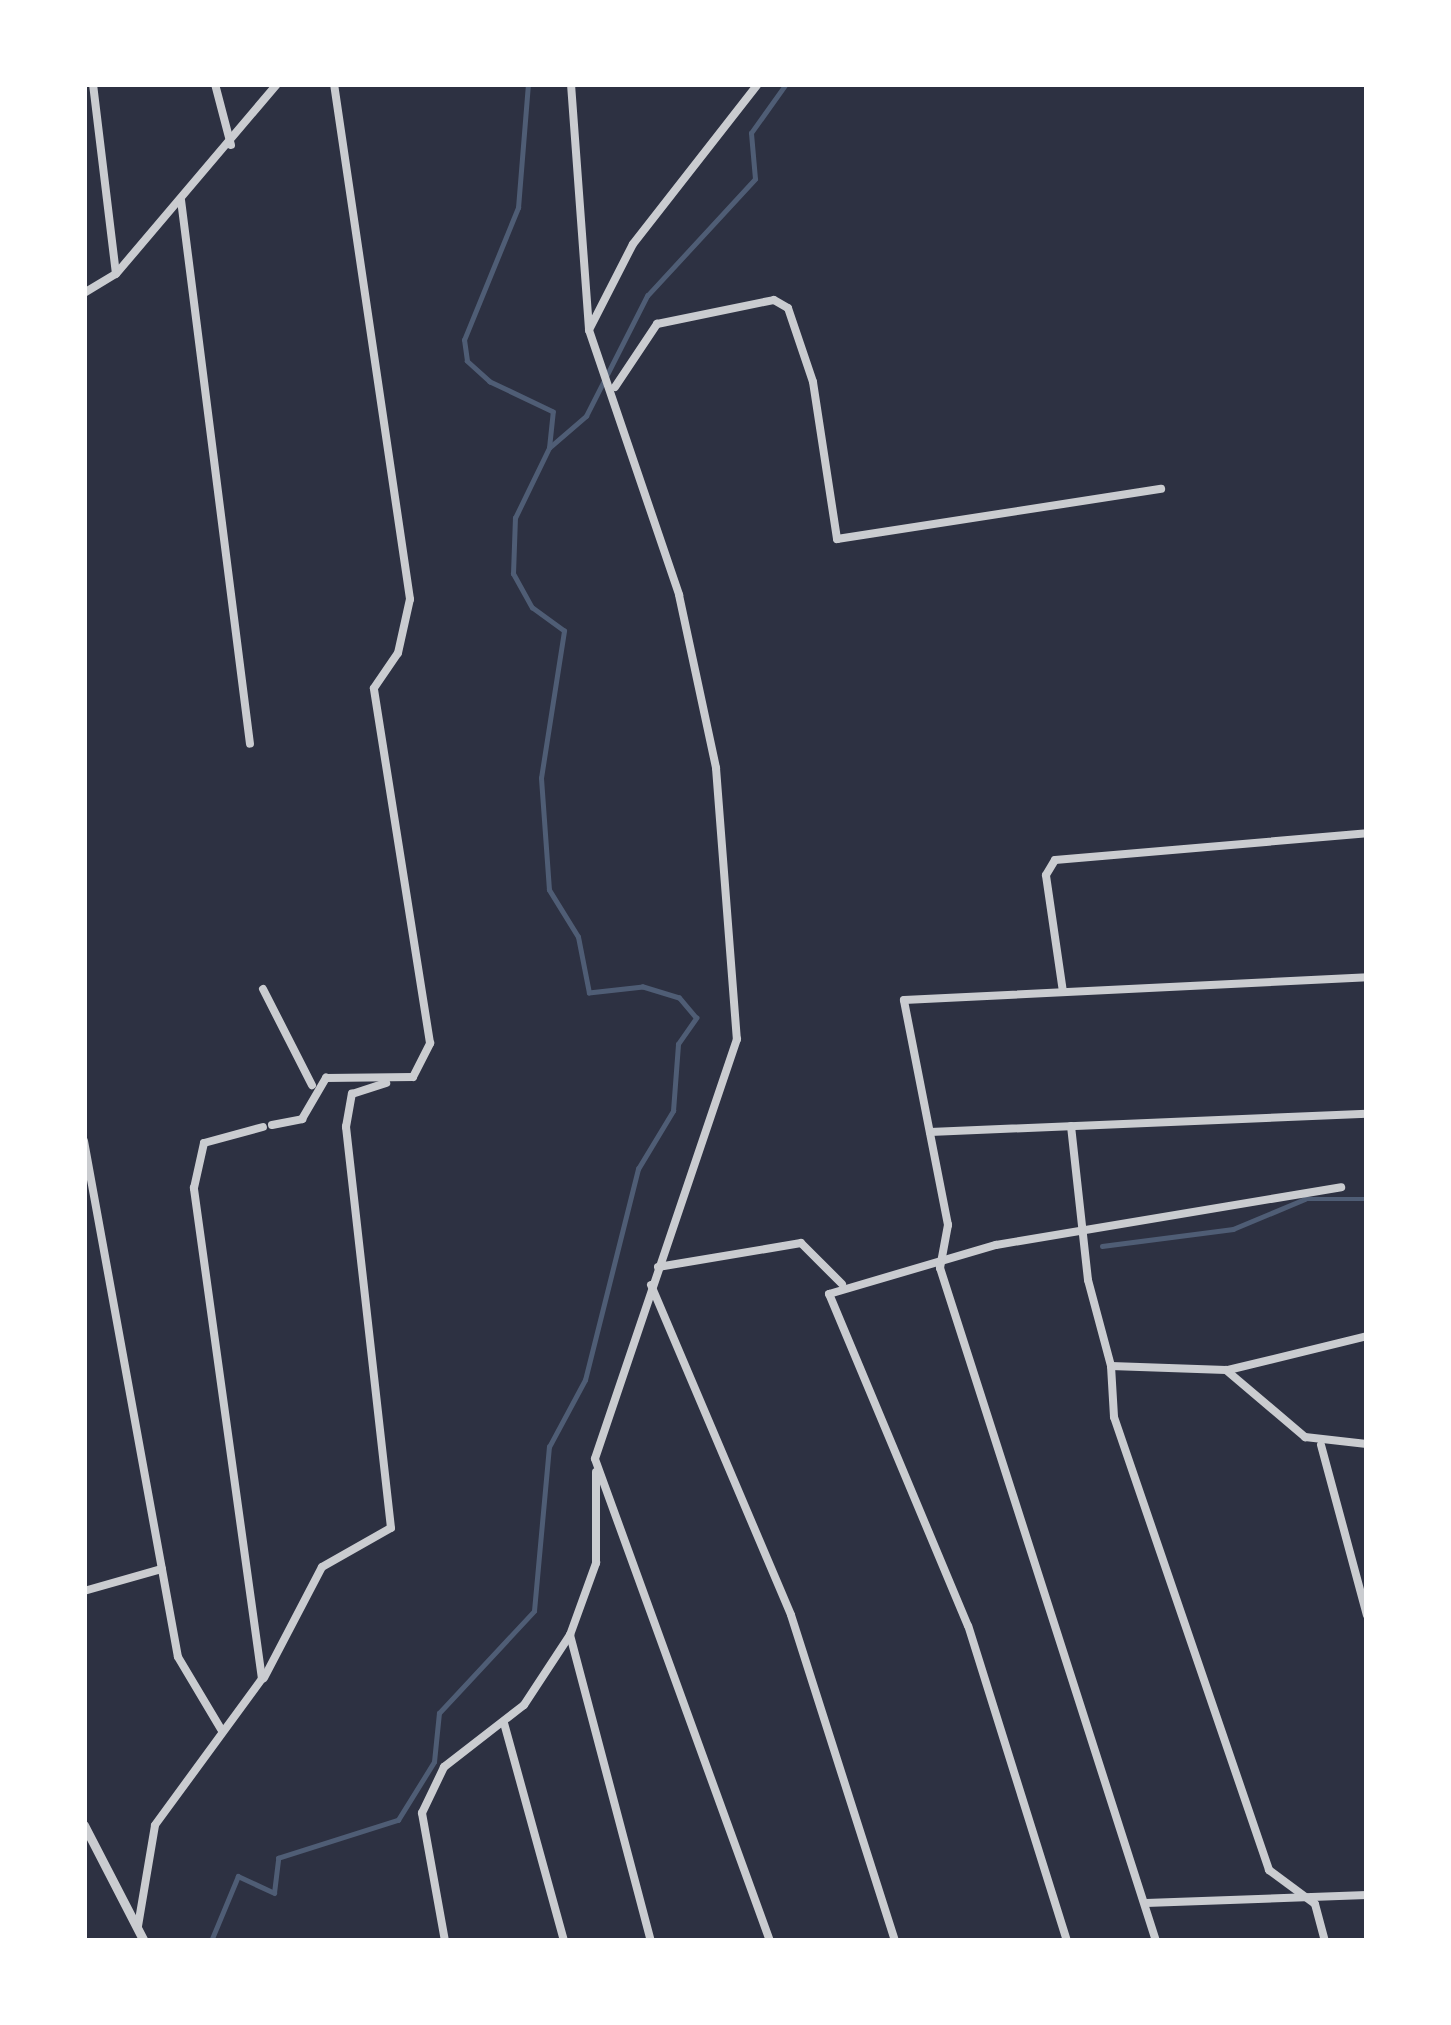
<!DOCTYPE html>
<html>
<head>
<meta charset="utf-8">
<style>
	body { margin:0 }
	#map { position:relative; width:1451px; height:2025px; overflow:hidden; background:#2d3142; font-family:"Nunito Sans",sans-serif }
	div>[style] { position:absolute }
	.stream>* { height:4.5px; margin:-2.25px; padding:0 2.25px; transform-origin:2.25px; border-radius:2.25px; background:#4f5d75 }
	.minor>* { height:8px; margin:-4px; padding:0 4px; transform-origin:4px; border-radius:4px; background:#caccd0 }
	.tertiary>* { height:9px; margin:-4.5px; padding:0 4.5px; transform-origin:4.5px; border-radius:4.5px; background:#caccd0 }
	span { translate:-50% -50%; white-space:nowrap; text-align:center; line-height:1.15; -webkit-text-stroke:9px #fff; paint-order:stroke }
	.frame { position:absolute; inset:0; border:87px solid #fff; pointer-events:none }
</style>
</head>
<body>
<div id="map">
	<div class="stream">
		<div style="left:549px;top:448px;width:49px;rotate:-40.9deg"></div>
		<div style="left:586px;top:416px;width:135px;rotate:-63.1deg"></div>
		<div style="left:647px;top:296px;width:159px;rotate:-47.3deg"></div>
		<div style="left:755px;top:179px;width:46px;rotate:-95deg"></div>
		<div style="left:751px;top:133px;width:60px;rotate:-54.5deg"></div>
		<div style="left:1102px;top:1246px;width:132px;rotate:-7.4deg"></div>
		<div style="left:1233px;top:1229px;width:78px;rotate:-22.6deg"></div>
		<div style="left:1305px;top:1199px;width:62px"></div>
		<div style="left:211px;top:1941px;width:70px;rotate:-67.4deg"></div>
		<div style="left:238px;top:1876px;width:40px;rotate:25deg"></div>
		<div style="left:274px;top:1893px;width:35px;rotate:-83deg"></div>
		<div style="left:278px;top:1858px;width:126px;rotate:-17.6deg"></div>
		<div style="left:398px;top:1820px;width:68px;rotate:-58.2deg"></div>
		<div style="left:434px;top:1762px;width:49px;rotate:-84.2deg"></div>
		<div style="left:439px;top:1713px;width:139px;rotate:-47deg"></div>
		<div style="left:534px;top:1611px;width:165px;rotate:-84.8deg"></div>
		<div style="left:549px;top:1447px;width:76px;rotate:-61.8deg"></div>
		<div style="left:585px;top:1380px;width:218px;rotate:-75.9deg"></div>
		<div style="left:638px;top:1169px;width:68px;rotate:-58.9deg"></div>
		<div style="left:673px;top:1111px;width:67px;rotate:-85.7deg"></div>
		<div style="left:678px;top:1044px;width:32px;rotate:-55deg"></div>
		<div style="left:696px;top:1018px;width:26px;rotate:-130deg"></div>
		<div style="left:679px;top:998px;width:38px;rotate:-163deg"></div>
		<div style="left:643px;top:987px;width:54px;rotate:173.7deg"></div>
		<div style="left:589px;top:993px;width:57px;rotate:-101.1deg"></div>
		<div style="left:578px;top:937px;width:55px;rotate:-121.7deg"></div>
		<div style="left:549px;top:890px;width:112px;rotate:-94.1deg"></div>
		<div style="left:541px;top:778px;width:149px;rotate:-81.1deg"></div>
		<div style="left:564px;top:631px;width:39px;rotate:-144deg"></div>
		<div style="left:532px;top:608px;width:39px;rotate:-119deg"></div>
		<div style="left:513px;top:574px;width:56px;rotate:-88deg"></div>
		<div style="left:515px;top:518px;width:78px;rotate:-64.1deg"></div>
		<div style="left:549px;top:448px;width:36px;rotate:-84deg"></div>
		<div style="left:553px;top:412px;width:70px;rotate:-154.5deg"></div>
		<div style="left:490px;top:382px;width:31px;rotate:-138deg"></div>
		<div style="left:467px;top:361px;width:21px;rotate:-98deg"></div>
		<div style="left:464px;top:340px;width:143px;rotate:-67.8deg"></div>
		<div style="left:518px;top:208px;width:124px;rotate:-85.4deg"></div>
	</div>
	<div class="minor">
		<div style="left:93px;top:84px;width:190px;rotate:83.1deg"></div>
		<div style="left:215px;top:84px;width:63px;rotate:75.3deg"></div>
		<div style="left:571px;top:84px;width:247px;rotate:85.8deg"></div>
		<div style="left:589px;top:330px;width:280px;rotate:71.2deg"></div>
		<div style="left:679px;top:595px;width:177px;rotate:77.9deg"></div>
		<div style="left:716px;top:768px;width:272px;rotate:85.6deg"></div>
		<div style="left:737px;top:1039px;width:443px;rotate:108.7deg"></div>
		<div style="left:595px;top:1459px;width:513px;rotate:70.05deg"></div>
		<div style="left:181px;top:200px;width:548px;rotate:82.77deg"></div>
		<div style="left:84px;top:293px;width:37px;rotate:-31deg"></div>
		<div style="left:116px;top:274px;width:249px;rotate:-49.7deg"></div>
		<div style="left:590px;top:328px;width:94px;rotate:-62.9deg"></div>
		<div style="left:633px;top:244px;width:203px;rotate:-52deg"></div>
		<div style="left:615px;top:387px;width:76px;rotate:-56.3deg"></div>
		<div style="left:657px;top:324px;width:119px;rotate:-11.6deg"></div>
		<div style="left:774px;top:300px;width:16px;rotate:30deg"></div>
		<div style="left:788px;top:308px;width:78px;rotate:71.3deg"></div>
		<div style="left:813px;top:382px;width:159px;rotate:81.3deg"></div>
		<div style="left:837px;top:539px;width:328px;rotate:-8.8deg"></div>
		<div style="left:263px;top:989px;width:108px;rotate:63deg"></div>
		<div style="left:1063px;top:992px;width:118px;rotate:-98.3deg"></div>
		<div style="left:1046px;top:875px;width:17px;rotate:-59deg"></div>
		<div style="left:1055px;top:860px;width:313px;rotate:-4.9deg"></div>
		<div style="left:272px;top:1125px;width:31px;rotate:-11deg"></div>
		<div style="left:302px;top:1119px;width:48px;rotate:-59.7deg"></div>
		<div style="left:326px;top:1078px;width:87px;rotate:-0.7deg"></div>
		<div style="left:413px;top:1077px;width:38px;rotate:-63deg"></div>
		<div style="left:430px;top:1043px;width:359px;rotate:-99deg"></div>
		<div style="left:374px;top:688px;width:42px;rotate:-55.6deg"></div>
		<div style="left:398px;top:653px;width:55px;rotate:-77.5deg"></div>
		<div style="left:410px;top:599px;width:521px;rotate:-98.39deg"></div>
		<div style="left:1071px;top:1126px;width:155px;rotate:83.7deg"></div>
		<div style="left:1088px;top:1280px;width:89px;rotate:75deg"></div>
		<div style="left:1111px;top:1366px;width:115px;rotate:2deg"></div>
		<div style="left:1226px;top:1370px;width:104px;rotate:40.3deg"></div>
		<div style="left:1305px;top:1437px;width:62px;rotate:6.4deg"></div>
		<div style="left:930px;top:1132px;width:437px;rotate:-2.4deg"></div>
		<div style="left:84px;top:1141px;width:524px;rotate:79.68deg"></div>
		<div style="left:178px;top:1657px;width:84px;rotate:59.2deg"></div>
		<div style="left:658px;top:1267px;width:145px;rotate:-9.5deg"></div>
		<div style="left:801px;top:1243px;width:58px;rotate:45deg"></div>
		<div style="left:651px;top:1285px;width:358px;rotate:67deg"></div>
		<div style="left:791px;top:1615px;width:342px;rotate:72.3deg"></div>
		<div style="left:1111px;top:1366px;width:51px;rotate:86.6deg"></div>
		<div style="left:1114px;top:1417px;width:479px;rotate:71.1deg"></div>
		<div style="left:1269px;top:1870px;width:57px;rotate:36.5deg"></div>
		<div style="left:1315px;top:1904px;width:38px;rotate:75deg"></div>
		<div style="left:1228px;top:1370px;width:143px;rotate:-13.7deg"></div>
		<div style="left:1321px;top:1445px;width:176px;rotate:74.9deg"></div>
		<div style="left:84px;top:1591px;width:81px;rotate:-15.8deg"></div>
		<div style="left:570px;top:1635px;width:317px;rotate:75.2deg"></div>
		<div style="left:264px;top:1678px;width:125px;rotate:-62.4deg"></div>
		<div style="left:322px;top:1567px;width:79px;rotate:-29.5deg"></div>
		<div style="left:391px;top:1528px;width:404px;rotate:-96.4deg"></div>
		<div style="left:346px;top:1127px;width:34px;rotate:-80deg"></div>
		<div style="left:352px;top:1094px;width:36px;rotate:-18deg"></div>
		<div style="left:504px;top:1723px;width:226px;rotate:74.6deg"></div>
		<div style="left:1146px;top:1903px;width:221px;rotate:-2.1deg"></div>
		<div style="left:138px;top:1926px;width:102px;rotate:-80.4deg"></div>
		<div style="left:155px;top:1825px;width:181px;rotate:-53.8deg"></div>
		<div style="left:262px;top:1679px;width:496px;rotate:-97.9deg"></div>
		<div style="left:194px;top:1188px;width:46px;rotate:-77.5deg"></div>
		<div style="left:204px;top:1143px;width:61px;rotate:-15.2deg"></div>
		<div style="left:445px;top:1941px;width:130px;rotate:-100.2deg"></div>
		<div style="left:422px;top:1813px;width:51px;rotate:-64.4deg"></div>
		<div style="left:444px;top:1767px;width:101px;rotate:-37.8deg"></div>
		<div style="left:524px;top:1705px;width:84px;rotate:-56.7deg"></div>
		<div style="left:570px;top:1635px;width:77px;rotate:-70.1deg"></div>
		<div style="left:596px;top:1563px;width:91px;rotate:-90deg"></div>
		<div style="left:1067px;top:1941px;width:330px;rotate:-107.4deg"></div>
		<div style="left:968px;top:1626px;width:360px;rotate:-112.7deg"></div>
		<div style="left:829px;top:1294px;width:174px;rotate:-16.4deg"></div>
		<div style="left:996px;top:1245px;width:350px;rotate:-9.5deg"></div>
		<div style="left:1156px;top:1941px;width:707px;rotate:-107.79deg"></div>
		<div style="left:940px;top:1268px;width:44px;rotate:-79.5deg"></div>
		<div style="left:948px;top:1225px;width:229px;rotate:-101.1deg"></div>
		<div style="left:904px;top:1000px;width:464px;rotate:-2.8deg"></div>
	</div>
	<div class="tertiary">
		<div style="left:84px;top:1825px;width:131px;rotate:62.7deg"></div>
	</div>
	<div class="frame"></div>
</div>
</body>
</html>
